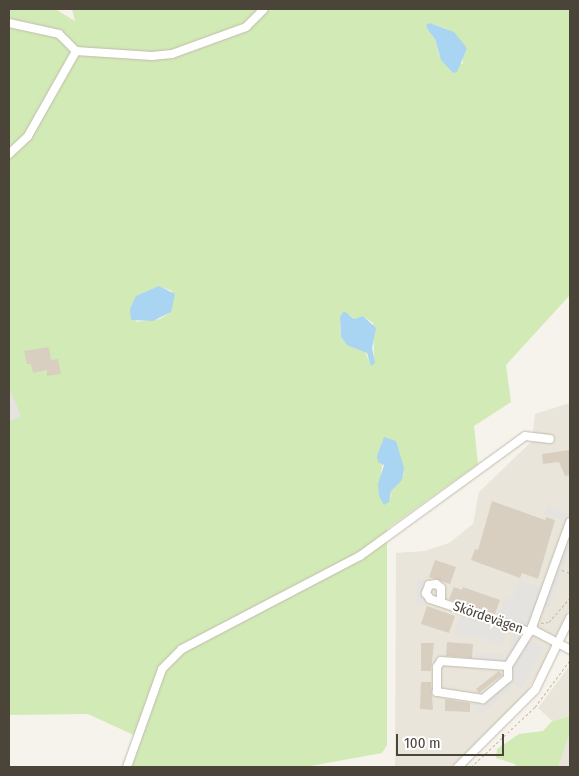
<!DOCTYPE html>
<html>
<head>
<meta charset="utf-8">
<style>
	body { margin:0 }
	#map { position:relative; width:579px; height:776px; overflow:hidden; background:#f6f3ec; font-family:"Fira Sans Condensed",sans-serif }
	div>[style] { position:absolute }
	.residential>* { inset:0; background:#eae5da }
	.green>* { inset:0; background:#d2eab5 }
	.parking>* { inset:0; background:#e5e3e0 }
	.water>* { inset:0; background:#a9d4f2 }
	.building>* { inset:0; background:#d8cfc1 }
	.path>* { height:1px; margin-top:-0.5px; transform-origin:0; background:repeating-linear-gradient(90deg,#c4b79f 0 2.5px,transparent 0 5px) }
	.roads { filter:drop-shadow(0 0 1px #c2bbae) drop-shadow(0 0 1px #c2bbae) }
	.minor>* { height:8px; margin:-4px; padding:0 4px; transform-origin:4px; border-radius:4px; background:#fff }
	span { translate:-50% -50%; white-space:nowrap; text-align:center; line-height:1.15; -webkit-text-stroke:4px #fff; paint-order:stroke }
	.street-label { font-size:14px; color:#4b4439 }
	.frame { position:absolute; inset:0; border:10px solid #4b4439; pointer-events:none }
	.scale { position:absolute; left:396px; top:734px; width:108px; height:22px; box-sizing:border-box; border:2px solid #4b4439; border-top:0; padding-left:6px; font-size:15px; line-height:18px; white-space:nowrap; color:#4b4439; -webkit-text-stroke:4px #fff; paint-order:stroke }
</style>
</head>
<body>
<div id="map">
	<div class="residential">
		<div style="clip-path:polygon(570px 403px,570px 608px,549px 654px,520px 703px,452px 767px,395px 767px,396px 553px,424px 551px,449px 543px,473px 524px,479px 492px,532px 441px,535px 414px)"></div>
		<div style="clip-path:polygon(570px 665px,570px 716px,552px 721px,538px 708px)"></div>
		<div style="clip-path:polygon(570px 732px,570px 767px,558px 767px,561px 752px)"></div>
	</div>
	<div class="green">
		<div style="clip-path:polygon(evenodd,9px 9px,55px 9px,75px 21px,72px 9px,570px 9px,570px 295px,506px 365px,511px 402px,474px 426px,478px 464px,387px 529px,387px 745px,382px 753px,305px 767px,130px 767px,140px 738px,88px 714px,9px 715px,9px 9px,430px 23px,447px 29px,467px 48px,462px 57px,463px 64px,439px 55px,435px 39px,428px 30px,430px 23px,9px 9px,158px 286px,172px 291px,171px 312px,160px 319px,135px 322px,158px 286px,9px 9px,350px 315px,354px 319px,363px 316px,373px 323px,374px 359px,368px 359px,364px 349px,347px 345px,341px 337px,340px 323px,350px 315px,9px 9px,383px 463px,404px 474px,391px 491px,391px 498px,381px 472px,383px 463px)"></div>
		<div style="clip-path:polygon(570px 716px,570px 732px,558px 767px,516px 767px,515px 764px,496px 758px,497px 749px,519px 734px,543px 731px,552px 721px)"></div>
	</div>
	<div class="parking">
		<div style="clip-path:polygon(9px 386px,21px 417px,9px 421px)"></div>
		<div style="clip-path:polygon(547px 506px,570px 514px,570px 524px,544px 515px)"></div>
		<div style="clip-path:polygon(570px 527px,570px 549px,549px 608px,542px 606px)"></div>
		<div style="clip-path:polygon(417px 579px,424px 579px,423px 605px,416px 604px)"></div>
		<div style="clip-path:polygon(519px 580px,542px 588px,527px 628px,497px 620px,506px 596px,512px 598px)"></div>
		<div style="clip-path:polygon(462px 613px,507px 631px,502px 645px,478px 636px,476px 639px,468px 635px,467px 639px,454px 634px)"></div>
		<div style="clip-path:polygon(515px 633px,545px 648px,521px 689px,515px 685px,484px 712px,477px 713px,477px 707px,481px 707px,511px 680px,506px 657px)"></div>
		<div style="clip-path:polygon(476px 653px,504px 655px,503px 663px,475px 660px)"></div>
	</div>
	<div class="water">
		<div style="clip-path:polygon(430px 23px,454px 32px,467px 48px,457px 72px,453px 73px,441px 60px,435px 39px,428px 30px,426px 25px)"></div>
		<div style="clip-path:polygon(159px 286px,175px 294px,171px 312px,153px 321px,131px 320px,130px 309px,136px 296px)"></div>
		<div style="clip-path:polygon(344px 311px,354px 319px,363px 316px,376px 328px,372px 348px,375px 363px,371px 366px,367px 353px,347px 345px,341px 337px,340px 317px)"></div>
		<div style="clip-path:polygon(384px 437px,396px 441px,404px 468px,402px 480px,391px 491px,389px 502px,384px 505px,379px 496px,378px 484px,384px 465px,378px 462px,377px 456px)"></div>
	</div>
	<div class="building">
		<div style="clip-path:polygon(49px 347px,51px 360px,58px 359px,61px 374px,47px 376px,47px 370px,33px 373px,31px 364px,27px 364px,24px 351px)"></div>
		<div style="clip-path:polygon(569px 450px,570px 475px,565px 476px,559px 462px,543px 464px,542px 454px)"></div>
		<div style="clip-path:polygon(492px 501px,545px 520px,546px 517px,555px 520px,538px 579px,522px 573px,520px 578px,471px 560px,475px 549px,478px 550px)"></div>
		<div style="clip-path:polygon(435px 560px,456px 567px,450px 584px,429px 577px)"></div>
		<div style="clip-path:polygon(454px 587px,462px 590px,463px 587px,500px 600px,495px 614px,449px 599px)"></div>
		<div style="clip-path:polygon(427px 606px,455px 616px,449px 633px,421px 624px)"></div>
		<div style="clip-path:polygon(447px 642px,473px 644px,472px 658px,446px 656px)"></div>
		<div style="clip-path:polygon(421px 643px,434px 643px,431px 671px,421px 671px)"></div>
		<div style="clip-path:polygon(499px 671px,502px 675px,479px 693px,476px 689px)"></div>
		<div style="clip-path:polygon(421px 682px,431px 682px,433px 710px,420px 709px)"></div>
		<div style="clip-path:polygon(445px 699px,470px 703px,470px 712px,445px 711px)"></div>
	</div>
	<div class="path">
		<div style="left:562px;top:570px;width:9px;rotate:21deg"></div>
		<div style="left:541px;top:623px;width:8px;rotate:-7deg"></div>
		<div style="left:549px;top:622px;width:32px;rotate:-49deg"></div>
		<div style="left:471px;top:767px;width:88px;rotate:-43.2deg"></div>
		<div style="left:535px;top:707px;width:59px;rotate:-53.3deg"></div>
	</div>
	<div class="roads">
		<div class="minor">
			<div style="left:9px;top:23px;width:51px;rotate:12.4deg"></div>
			<div style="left:59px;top:34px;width:24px;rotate:45deg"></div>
			<div style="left:76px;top:51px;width:76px;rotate:3.8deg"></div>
			<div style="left:152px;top:56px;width:20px;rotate:-6deg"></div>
			<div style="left:172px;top:54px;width:79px;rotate:-20deg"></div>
			<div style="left:246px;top:27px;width:25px;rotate:-45deg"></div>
			<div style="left:9px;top:154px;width:26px;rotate:-43deg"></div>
			<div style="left:28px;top:136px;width:98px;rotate:-60.5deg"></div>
			<div style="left:570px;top:522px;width:112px;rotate:109.9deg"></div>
			<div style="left:532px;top:627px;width:5px;rotate:53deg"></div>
			<div style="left:535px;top:631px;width:40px;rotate:28deg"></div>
			<div style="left:441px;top:602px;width:14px;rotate:-90deg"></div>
			<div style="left:441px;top:588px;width:6px;rotate:-141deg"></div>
			<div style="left:436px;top:584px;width:7px;rotate:172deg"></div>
			<div style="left:429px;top:585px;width:9px;rotate:111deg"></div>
			<div style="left:426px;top:593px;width:7px;rotate:56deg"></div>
			<div style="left:430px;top:599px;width:105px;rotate:18.3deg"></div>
			<div style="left:508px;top:666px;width:12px;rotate:90deg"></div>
			<div style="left:508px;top:678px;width:33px;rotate:140deg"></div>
			<div style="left:483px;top:699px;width:47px;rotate:-171.3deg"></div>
			<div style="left:437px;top:692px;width:25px;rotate:-90deg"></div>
			<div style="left:437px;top:667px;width:7px;rotate:-56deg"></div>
			<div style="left:441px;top:661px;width:67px;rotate:4.3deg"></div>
			<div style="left:508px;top:666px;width:40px;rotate:-58deg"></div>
			<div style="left:127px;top:767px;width:104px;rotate:-70.3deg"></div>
			<div style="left:162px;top:669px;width:28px;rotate:-45deg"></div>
			<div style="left:182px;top:649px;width:201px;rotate:-27.6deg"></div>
			<div style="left:360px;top:556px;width:204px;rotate:-36deg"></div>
			<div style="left:525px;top:436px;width:25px;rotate:7deg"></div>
			<div style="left:458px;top:767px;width:109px;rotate:-45deg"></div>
			<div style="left:535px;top:690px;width:80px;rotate:-64.1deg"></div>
		</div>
	</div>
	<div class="street-label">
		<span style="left:488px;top:618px;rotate:19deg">Skördevägen</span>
	</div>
	<div class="frame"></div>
	<div class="scale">100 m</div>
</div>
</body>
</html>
